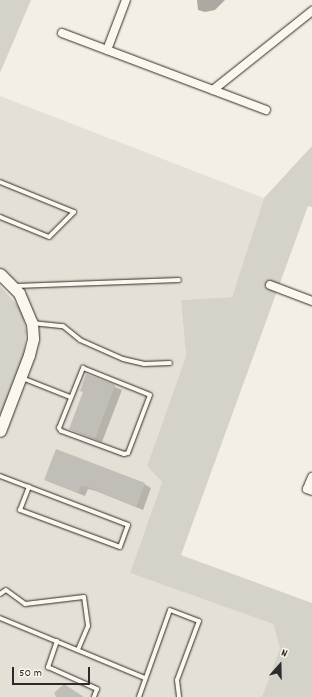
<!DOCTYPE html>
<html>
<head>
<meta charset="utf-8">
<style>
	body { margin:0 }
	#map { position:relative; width:312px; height:697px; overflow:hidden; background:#f3efe4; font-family:Dekko,sans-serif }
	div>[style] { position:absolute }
	.built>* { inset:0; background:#e4e0d6 }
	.green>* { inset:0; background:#d5d2c9 }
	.water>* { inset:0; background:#aca9a2 }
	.shadow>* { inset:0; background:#0003 }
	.building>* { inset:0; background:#c0beb6 }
	.roads { filter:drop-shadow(0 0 1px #2b2b2b) drop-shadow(0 0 1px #2b2b2b) }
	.lane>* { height:4px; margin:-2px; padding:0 2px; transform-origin:2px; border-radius:2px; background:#fbf7ec }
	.street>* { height:8px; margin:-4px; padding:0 4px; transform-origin:4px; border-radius:4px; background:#fbf7ec }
	.secondary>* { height:11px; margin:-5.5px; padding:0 5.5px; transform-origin:5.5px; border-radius:5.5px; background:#fbf7ec }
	span { translate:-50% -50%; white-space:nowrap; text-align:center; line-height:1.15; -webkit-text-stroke:3px #fbf7ec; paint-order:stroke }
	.north { position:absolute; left:260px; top:645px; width:40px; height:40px; -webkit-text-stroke:3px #fbf7ec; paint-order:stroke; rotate:20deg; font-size:11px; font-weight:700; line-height:16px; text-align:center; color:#2b2b2b }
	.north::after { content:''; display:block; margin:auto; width:14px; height:18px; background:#2b2b2b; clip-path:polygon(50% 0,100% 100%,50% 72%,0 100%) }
	.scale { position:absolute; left:12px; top:667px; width:78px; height:18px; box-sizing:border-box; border:2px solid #2b2b2b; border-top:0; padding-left:5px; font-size:12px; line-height:14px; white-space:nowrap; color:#2b2b2b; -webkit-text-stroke:3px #fbf7ec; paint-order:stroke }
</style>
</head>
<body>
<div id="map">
	<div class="built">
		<div style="clip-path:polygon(0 96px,264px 198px,232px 297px,181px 300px,186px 356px,147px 466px,162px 482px,130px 573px,273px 624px,280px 648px,262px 697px,0 697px,0 442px,32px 358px,36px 332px,0 271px)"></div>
	</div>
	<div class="green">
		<div style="clip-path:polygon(0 0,31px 0,0 73px)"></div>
		<div style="clip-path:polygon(312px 146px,312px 207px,308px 206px,181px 555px,312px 603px,312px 697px,262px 697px,280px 648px,273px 624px,130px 573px,162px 482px,147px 466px,186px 356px,181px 300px,232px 297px,264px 198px)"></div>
		<div style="clip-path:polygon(0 286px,22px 310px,26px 331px,24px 354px,0 416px)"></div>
	</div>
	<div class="water">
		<div style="clip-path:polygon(197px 0,225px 0,215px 10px,205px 12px,198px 10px)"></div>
	</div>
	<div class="shadow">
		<div style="clip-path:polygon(87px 375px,122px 390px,102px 442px,70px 429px,84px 392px)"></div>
		<div style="clip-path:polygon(45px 480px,144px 484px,151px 488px,143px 510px,96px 491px,88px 489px,85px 496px)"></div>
	</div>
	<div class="building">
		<div style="clip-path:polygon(86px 374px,115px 385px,95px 439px,69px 429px,83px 392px,80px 391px)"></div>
		<div style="clip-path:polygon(56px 449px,145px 483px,136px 507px,88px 487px,81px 486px,78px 493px,44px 480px)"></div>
		<div style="clip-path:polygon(64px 684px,84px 697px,56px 697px,54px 693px)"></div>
	</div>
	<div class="roads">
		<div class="lane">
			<div style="left:0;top:182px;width:80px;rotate:22.1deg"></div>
			<div style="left:74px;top:212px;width:35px;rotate:135deg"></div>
			<div style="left:49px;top:237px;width:53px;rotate:-157.8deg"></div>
			<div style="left:16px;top:286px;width:163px;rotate:-2.1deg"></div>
			<div style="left:32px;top:323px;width:31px;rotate:6deg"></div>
			<div style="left:63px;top:326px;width:22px;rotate:39deg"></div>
			<div style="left:80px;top:340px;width:47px;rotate:23.8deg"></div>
			<div style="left:123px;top:359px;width:22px;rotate:13deg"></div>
			<div style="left:144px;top:364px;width:26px;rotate:-2deg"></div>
			<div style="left:83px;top:368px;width:72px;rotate:21.9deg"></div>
			<div style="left:150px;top:395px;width:62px;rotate:110.8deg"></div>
			<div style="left:128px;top:453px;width:4px;rotate:166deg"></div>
			<div style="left:124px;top:454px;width:67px;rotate:-159.9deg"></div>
			<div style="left:61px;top:431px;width:4px;rotate:-124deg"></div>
			<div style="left:59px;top:428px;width:65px;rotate:-68.2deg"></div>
			<div style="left:22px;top:378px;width:52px;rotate:21.6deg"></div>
			<div style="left:0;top:476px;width:137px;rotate:20.9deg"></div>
			<div style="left:128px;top:525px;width:23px;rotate:110deg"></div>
			<div style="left:120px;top:547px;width:107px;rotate:-159.7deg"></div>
			<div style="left:20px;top:510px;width:25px;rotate:-69deg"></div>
			<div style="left:0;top:594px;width:7px;rotate:-34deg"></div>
			<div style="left:6px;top:590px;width:24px;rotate:36deg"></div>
			<div style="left:25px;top:604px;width:59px;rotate:-6.8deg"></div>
			<div style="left:84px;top:597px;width:29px;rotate:82deg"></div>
			<div style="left:88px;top:626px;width:26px;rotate:113deg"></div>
			<div style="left:0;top:618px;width:157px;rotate:22.5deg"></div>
			<div style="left:57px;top:641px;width:28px;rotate:109deg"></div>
			<div style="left:48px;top:667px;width:54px;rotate:24.2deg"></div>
			<div style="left:97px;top:689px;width:9px;rotate:111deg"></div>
			<div style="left:139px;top:697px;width:92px;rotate:-70.4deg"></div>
			<div style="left:170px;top:610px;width:31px;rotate:21deg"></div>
			<div style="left:199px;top:621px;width:63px;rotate:110.4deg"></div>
			<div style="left:177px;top:680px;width:17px;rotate:83deg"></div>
		</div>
		<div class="street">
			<div style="left:62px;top:33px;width:218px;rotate:20.7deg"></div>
			<div style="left:107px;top:50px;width:53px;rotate:-69.2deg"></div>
			<div style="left:213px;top:90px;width:127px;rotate:-38.6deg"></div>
			<div style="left:270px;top:285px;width:45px;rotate:20.9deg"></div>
			<div style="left:312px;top:477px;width:13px;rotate:113deg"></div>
			<div style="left:307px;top:489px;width:5px;rotate:22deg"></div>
		</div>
		<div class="secondary">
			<div style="left:0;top:274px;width:27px;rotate:45deg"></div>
			<div style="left:19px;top:293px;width:33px;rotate:67deg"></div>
			<div style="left:32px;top:323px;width:16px;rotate:86deg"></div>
			<div style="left:33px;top:339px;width:16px;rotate:104deg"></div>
			<div style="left:29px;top:355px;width:81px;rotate:110.9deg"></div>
		</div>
	</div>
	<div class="north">N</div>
	<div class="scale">50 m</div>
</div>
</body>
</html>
